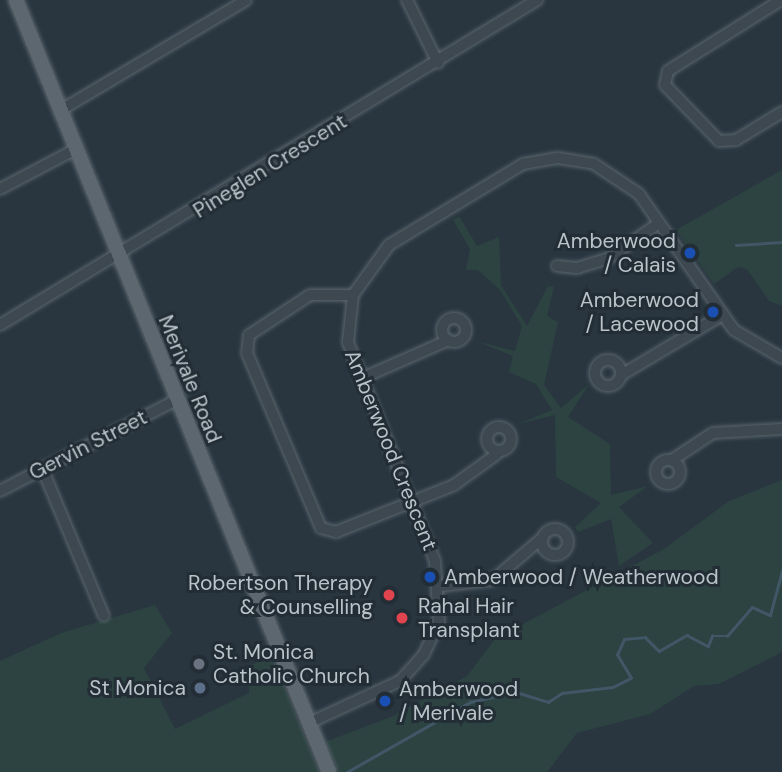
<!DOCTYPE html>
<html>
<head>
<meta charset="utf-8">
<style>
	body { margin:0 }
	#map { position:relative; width:782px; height:772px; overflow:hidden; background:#293640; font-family:"DM Sans",sans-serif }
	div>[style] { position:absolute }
	.green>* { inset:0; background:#2c4341 }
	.stream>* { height:2.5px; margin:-1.25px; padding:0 1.25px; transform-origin:1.25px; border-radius:1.25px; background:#415767 }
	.roads { filter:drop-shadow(0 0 2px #5b666d) drop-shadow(0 0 2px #5b666d) }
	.minor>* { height:10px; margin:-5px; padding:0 5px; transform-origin:5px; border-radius:5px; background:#3d4850 }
	.minor>.ring { margin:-5px; padding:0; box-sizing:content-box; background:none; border:10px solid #3d4850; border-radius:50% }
	.major>* { height:14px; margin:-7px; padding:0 7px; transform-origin:7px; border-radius:7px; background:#5c6770 }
	.dots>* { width:19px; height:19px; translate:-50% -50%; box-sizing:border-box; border:4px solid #222d35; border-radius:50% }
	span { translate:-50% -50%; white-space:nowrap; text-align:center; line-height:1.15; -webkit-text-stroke:6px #222d35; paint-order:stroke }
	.street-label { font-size:21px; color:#bac3ca }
	.poi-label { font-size:21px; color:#bac3ca }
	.right { translate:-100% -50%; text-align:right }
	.left { translate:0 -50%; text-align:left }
</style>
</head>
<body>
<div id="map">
	<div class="green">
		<div style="clip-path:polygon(782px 170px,782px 306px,769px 301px,747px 269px,738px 267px,714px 284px,676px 230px)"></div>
		<div style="clip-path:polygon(459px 216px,477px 246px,499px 237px,501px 285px,527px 326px,548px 286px,554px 287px,547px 316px,558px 322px,544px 385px,561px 408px,589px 384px,568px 417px,610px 444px,611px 495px,648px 486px,619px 507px,653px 543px,619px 566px,611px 519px,578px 532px,575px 527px,601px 503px,556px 477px,555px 415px,518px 424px,552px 410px,536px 384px,509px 372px,513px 356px,476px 341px,515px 351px,522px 326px,500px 290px,478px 270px,466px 270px,470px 249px,453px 220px)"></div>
		<div style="clip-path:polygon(782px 480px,782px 652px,719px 684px,694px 686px,650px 714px,577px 733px,547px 772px,339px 772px,325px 742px,391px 717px,467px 676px,495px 639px,664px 549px,729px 501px)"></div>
		<div style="clip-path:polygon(155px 605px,172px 633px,144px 668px,175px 729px,249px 693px,248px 667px,271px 654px,319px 772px,0 772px,0 661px,61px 633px)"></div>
	</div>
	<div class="stream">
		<div style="left:736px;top:245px;width:46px;rotate:-3.7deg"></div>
		<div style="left:347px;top:772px;width:142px;rotate:-29.6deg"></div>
		<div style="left:470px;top:702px;width:47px;rotate:-12.3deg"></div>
		<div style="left:516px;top:692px;width:34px;rotate:17deg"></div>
		<div style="left:548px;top:702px;width:17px;rotate:-33deg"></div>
		<div style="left:562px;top:693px;width:51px;rotate:-6.7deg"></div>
		<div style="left:613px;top:687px;width:20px;rotate:-27deg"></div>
		<div style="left:631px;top:678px;width:27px;rotate:-121deg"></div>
		<div style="left:617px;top:655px;width:17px;rotate:-66deg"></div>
		<div style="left:624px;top:639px;width:21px;rotate:-5deg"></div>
		<div style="left:645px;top:637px;width:20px;rotate:45deg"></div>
		<div style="left:659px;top:651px;width:32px;rotate:-30deg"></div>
		<div style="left:687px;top:635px;width:24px;rotate:28deg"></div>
		<div style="left:708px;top:646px;width:11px;rotate:-68deg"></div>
		<div style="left:712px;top:636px;width:15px"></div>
		<div style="left:727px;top:636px;width:38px;rotate:-49deg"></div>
		<div style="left:752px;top:607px;width:20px;rotate:24deg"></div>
		<div style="left:770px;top:615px;width:46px;rotate:-74.7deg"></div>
	</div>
	<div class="roads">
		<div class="minor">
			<div style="left:407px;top:0;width:70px;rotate:63.8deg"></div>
			<div style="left:781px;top:0;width:133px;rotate:147.9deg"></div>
			<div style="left:668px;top:71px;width:14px;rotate:102deg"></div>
			<div style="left:665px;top:85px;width:78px;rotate:46deg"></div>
			<div style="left:719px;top:141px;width:17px;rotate:-3deg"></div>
			<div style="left:736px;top:140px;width:54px;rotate:-31.3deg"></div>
			<div style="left:61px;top:110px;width:215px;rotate:-30.7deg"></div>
			<div style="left:0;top:189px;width:86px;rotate:-27.8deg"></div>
			<div style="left:557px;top:266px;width:20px;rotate:6deg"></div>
			<div style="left:577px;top:268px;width:34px;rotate:-17deg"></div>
			<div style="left:609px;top:258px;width:61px;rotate:-35deg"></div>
			<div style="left:353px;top:295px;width:43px;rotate:180deg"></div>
			<div style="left:310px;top:295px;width:73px;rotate:146.7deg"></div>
			<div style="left:249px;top:335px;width:18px;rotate:96deg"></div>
			<div style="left:247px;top:353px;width:190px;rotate:67.1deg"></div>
			<div style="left:321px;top:528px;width:16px;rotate:15deg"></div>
			<div style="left:336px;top:532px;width:127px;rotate:-21.7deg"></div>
			<div style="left:454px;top:485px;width:53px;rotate:-35.8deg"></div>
			<div class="ring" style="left:442px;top:318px;width:14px;height:14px"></div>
			<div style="left:0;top:325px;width:628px;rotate:-31.18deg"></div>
			<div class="ring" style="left:595px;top:360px;width:16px;height:16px"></div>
			<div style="left:623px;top:374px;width:115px;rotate:-30.8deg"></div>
			<div style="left:360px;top:379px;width:97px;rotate:-23.7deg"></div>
			<div class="ring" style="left:487px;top:427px;width:14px;height:14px"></div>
			<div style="left:672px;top:460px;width:49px;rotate:-33.4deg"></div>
			<div style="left:713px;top:433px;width:69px;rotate:-3.3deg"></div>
			<div class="ring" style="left:656px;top:460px;width:14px;height:14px"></div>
			<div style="left:42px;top:468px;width:160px;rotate:67.3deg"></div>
			<div style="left:0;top:491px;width:198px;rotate:-27.3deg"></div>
			<div class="ring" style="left:542px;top:529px;width:16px;height:16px"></div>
			<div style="left:441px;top:586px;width:52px;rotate:-6.6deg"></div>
			<div style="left:493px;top:580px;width:62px;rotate:-40.4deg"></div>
			<div style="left:309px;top:723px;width:100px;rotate:-24.8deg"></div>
			<div style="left:400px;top:681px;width:36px;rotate:-48deg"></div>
			<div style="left:424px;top:654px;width:35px;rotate:-65deg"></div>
			<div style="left:439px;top:622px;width:61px;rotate:-93.8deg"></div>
			<div style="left:435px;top:561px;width:236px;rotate:-111.7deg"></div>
			<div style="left:348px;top:342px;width:47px;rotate:-83.9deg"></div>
			<div style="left:353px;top:295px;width:62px;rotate:-54.2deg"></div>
			<div style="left:389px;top:245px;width:157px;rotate:-31.2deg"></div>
			<div style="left:523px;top:164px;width:36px;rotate:-10deg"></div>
			<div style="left:558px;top:158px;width:36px;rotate:9deg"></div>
			<div style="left:594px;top:164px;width:54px;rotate:33.7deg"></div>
			<div style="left:639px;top:194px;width:166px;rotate:55.1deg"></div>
			<div style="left:734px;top:330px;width:56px;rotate:30.3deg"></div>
		</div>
		<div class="major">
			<div style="left:16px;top:0;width:833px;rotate:67.93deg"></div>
		</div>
	</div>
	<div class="dots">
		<div style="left:690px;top:253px;background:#1a4fb4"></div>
		<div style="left:713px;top:312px;background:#1a4fb4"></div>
		<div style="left:430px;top:577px;background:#1a4fb4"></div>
		<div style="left:389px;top:595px;background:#e0444e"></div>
		<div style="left:402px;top:618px;background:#e0444e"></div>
		<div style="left:199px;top:664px;background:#6b7280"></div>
		<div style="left:200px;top:688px;background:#5c6f8a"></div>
		<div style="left:385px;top:701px;background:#1a4fb4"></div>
	</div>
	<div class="street-label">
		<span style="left:270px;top:166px;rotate:-32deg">Pineglen Crescent</span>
		<span style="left:190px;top:379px;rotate:68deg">Merivale Road</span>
		<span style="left:88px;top:445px;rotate:-27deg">Gervin Street</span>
		<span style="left:391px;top:450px;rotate:68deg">Amberwood Crescent</span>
	</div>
	<div class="poi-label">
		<span class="right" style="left:676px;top:253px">Amberwood<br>/ Calais</span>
		<span class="right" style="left:699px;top:312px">Amberwood<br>/ Lacewood</span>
		<span class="left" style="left:444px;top:577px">Amberwood / Weatherwood</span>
		<span class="right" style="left:373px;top:595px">Robertson Therapy<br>&amp; Counselling</span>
		<span class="left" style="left:418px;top:618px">Rahal Hair<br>Transplant</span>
		<span class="left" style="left:213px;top:664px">St. Monica<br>Catholic Church</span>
		<span class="right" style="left:186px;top:688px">St Monica</span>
		<span class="left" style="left:399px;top:701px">Amberwood<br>/ Merivale</span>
	</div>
</div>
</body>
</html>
